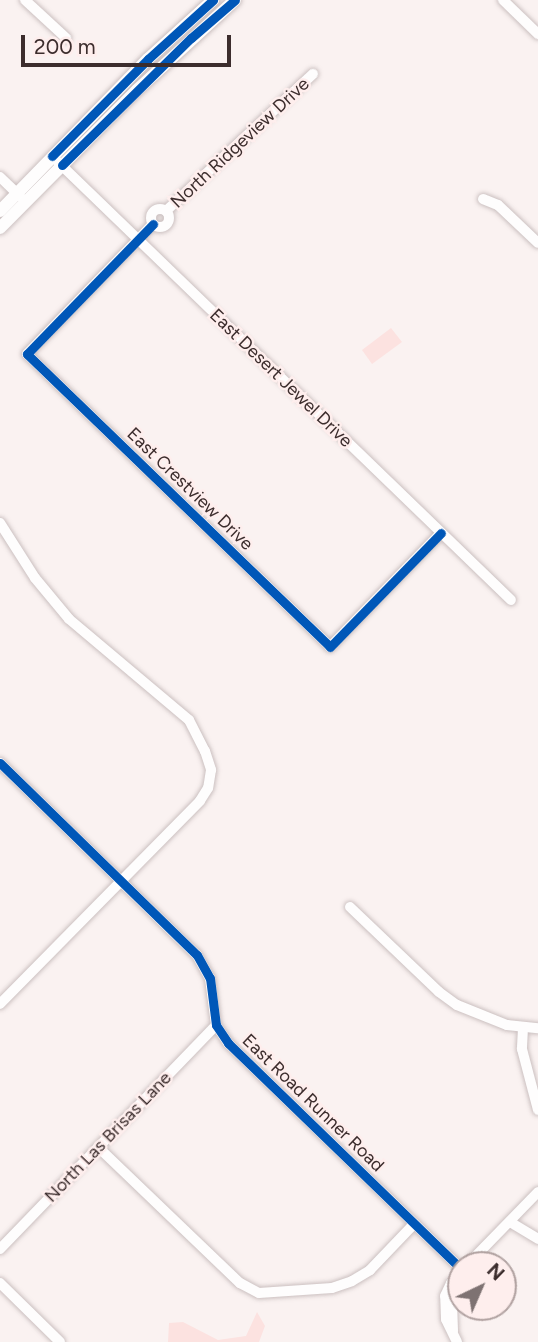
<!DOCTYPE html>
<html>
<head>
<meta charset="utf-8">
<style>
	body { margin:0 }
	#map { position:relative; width:538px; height:1342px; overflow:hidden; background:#faf2f1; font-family:Figtree,sans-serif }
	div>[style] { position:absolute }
	.green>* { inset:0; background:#fce2e0 }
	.roads { filter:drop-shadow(0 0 2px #cbc0c0) drop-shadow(0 0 2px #cbc0c0) }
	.minor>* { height:10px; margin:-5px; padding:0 5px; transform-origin:5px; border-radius:5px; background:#fefdfd }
	.minor>.ring { margin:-5px; padding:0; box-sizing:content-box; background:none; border:10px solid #fefdfd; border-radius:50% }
	.major>* { height:12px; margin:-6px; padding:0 6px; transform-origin:6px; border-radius:6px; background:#fefdfd }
	.cycleway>* { height:9px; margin:-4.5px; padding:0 4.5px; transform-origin:4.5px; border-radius:4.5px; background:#0057b8 }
	span { translate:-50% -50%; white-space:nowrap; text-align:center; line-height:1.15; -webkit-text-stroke:5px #feeeed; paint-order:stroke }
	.street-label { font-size:18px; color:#3c2d2d }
	.north { position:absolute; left:447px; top:1251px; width:70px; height:70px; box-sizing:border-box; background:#feeeed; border:2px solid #b0a1a0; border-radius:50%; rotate:44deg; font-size:19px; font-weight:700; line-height:28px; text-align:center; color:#3c2d2d }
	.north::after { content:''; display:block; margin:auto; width:24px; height:32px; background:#7e7272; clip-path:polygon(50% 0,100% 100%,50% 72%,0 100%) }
	.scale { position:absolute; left:21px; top:35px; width:210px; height:32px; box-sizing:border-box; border:4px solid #3c2d2d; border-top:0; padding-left:9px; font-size:21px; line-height:24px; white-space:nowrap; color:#3c2d2d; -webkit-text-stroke:5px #feeeed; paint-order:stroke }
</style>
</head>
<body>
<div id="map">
	<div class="green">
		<div style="clip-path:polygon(391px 328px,402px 342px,372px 364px,362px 350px)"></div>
		<div style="clip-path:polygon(257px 1312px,265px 1326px,259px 1342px,168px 1342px,169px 1323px,183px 1322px,218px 1340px,246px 1336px)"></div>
	</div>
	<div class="roads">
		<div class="minor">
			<div style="left:25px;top:0;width:56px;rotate:42.8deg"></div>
			<div style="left:503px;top:0;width:49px;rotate:44.2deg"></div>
			<div style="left:58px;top:162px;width:630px;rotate:44.04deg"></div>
			<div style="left:0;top:177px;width:28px;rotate:44deg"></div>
			<div style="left:483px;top:199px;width:16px;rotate:22deg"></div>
			<div style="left:498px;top:205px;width:55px;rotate:43.5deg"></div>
			<div class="ring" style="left:151px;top:209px;width:8px;height:8px"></div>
			<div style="left:166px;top:211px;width:201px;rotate:-43deg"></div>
			<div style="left:153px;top:224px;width:181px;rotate:134.1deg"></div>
			<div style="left:27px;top:354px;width:421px;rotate:44deg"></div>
			<div style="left:330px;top:647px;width:159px;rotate:-45.8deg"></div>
			<div style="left:0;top:523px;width:65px;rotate:57.5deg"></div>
			<div style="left:35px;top:578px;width:53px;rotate:50.3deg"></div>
			<div style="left:69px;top:619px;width:157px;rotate:40.1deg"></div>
			<div style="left:189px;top:720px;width:35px;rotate:63deg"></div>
			<div style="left:205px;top:751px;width:20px;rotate:72deg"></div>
			<div style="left:211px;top:770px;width:18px;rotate:99deg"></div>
			<div style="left:208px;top:788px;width:15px;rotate:122deg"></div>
			<div style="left:200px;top:801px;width:285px;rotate:134.6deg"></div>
			<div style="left:0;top:763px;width:275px;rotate:44.3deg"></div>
			<div style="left:197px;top:955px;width:26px;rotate:61deg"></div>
			<div style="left:210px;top:978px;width:47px;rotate:82.7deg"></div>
			<div style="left:216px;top:1025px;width:22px;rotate:56deg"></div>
			<div style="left:228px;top:1043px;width:325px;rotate:44.1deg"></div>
			<div style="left:350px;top:907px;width:123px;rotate:43.7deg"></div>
			<div style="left:439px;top:992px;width:22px;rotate:36deg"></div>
			<div style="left:457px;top:1005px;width:54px;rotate:21.8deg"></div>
			<div style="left:507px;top:1025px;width:31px;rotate:6deg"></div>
			<div style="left:523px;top:1028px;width:21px;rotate:93deg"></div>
			<div style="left:522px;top:1049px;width:63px;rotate:75.3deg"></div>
			<div style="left:98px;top:1147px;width:197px;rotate:43.8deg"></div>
			<div style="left:240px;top:1283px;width:21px;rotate:28deg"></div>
			<div style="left:259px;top:1293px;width:73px;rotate:-3.9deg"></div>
			<div style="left:332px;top:1288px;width:21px;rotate:-19deg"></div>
			<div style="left:352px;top:1281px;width:21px;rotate:-31deg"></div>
			<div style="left:370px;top:1270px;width:64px;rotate:-46.3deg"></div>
			<div style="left:510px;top:1222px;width:33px;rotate:31deg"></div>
			<div style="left:0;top:1249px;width:311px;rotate:-46deg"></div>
			<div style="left:467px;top:1265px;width:102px;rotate:-45.8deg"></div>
			<div style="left:0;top:1283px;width:84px;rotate:44.5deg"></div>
			<div style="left:453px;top:1331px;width:30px;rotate:-92deg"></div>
			<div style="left:452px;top:1301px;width:24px;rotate:-73deg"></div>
			<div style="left:457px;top:1342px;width:25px;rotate:-116deg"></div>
			<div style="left:446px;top:1319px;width:23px;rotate:-92deg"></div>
			<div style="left:445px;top:1296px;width:14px;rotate:-65deg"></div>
			<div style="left:451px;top:1283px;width:8px;rotate:-23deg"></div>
		</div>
		<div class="major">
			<div style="left:0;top:211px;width:212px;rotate:-45.8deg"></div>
			<div style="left:148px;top:59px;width:88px;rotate:-42.2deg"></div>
			<div style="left:0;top:228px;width:194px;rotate:-45.2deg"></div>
			<div style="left:137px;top:90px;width:133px;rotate:-42.6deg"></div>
		</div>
	</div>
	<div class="cycleway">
		<div style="left:52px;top:156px;width:136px;rotate:-45.3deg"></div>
		<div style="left:148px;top:59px;width:88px;rotate:-42.2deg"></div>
		<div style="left:62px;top:165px;width:181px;rotate:-44.6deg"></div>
		<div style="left:191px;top:38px;width:58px;rotate:-40.8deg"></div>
		<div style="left:153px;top:224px;width:181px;rotate:134.1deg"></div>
		<div style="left:27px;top:354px;width:421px;rotate:44deg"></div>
		<div style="left:330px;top:647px;width:159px;rotate:-45.8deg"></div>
		<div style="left:0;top:763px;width:275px;rotate:44.3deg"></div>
		<div style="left:197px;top:955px;width:26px;rotate:61deg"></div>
		<div style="left:210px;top:978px;width:47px;rotate:82.7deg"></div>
		<div style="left:216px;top:1025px;width:22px;rotate:56deg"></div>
		<div style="left:228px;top:1043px;width:325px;rotate:44.1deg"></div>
	</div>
	<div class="street-label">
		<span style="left:240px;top:143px;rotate:-43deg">North Ridgeview Drive</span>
		<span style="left:281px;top:378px;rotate:44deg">East Desert Jewel Drive</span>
		<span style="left:190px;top:489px;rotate:44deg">East Crestview Drive</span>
		<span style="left:313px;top:1103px;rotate:44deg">East Road Runner Road</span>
		<span style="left:108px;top:1137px;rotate:-46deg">North Las Brisas Lane</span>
	</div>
	<div class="north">N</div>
	<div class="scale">200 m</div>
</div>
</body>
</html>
